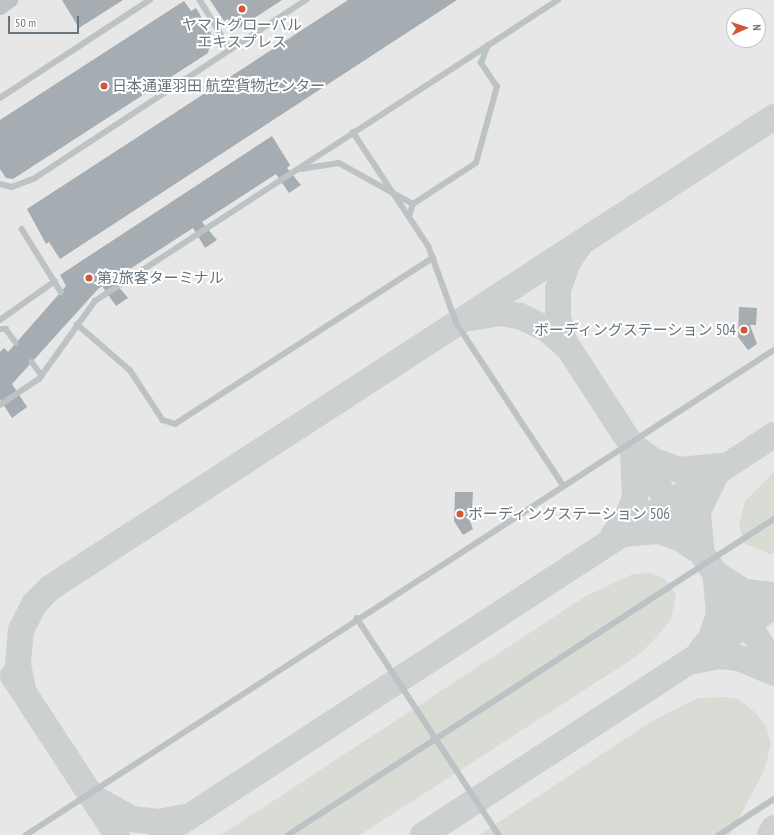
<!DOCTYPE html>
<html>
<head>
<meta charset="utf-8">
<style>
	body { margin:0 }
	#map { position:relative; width:774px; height:835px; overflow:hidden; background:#f8f8f6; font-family:"PT Sans Narrow","Noto Sans JP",sans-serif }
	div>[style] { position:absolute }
	.built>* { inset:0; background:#e6e7e6 }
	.green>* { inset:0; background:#d8dcd5 }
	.taxiway>* { height:26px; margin:-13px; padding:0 13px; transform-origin:13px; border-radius:13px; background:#ccd0d0 }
	.building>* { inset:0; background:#a5adb2 }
	.service>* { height:5.5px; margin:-2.75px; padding:0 2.75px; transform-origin:2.75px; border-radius:2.75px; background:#bdc2c5 }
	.tertiary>* { height:13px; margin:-6.5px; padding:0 6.5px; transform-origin:6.5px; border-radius:6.5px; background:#bdc2c5 }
	.dots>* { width:11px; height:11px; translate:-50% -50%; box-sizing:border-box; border:2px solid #fff; border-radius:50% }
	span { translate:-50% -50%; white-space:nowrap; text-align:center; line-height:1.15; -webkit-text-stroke:4px #fff; paint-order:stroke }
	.poi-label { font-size:15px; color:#66757e }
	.left { translate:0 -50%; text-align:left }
	.right { translate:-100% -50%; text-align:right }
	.north { position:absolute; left:726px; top:8px; width:40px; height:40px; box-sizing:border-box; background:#fff; border:1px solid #c2c8cb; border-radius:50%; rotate:87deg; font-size:11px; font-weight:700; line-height:16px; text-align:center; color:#66757e }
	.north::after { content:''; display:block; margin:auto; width:14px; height:18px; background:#d3563b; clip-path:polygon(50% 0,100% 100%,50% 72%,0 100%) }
	.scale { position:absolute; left:8px; top:16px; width:71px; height:18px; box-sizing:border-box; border:2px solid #66757e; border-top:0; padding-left:5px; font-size:12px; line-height:14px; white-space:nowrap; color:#66757e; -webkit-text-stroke:3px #fff; paint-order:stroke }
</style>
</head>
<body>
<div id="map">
	<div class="built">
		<div style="clip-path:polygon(evenodd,0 0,774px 0,774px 835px,0 835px,0 0,734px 16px,758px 16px,758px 40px,734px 40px,734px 16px)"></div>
	</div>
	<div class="green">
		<div style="clip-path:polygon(774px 472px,774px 553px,770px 554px,745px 544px,739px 525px,745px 501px)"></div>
		<div style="clip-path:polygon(650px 573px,664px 578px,676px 594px,671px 620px,652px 642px,637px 656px,360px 835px,221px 835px,586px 596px,633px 574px)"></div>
		<div style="clip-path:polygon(725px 697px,738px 699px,756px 713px,766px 726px,771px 744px,764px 771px,730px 835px,479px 835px,654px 720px,698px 698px)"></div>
	</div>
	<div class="taxiway">
		<div style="left:579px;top:246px;width:19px;rotate:125deg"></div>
		<div style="left:568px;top:262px;width:29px;rotate:110deg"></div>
		<div style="left:558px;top:289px;width:28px;rotate:90deg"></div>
		<div style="left:558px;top:317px;width:25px;rotate:76deg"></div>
		<div style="left:564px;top:341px;width:385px;rotate:57deg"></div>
		<div style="left:471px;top:318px;width:29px;rotate:-10deg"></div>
		<div style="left:500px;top:313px;width:20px;rotate:9deg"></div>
		<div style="left:520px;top:316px;width:30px;rotate:26deg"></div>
		<div style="left:547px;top:329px;width:27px;rotate:42deg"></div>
		<div style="left:637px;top:449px;width:21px;rotate:35deg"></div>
		<div style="left:654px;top:461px;width:27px;rotate:20deg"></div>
		<div style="left:679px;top:470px;width:43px;rotate:-5.3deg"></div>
		<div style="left:624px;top:534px;width:34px;rotate:-5deg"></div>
		<div style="left:658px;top:531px;width:23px;rotate:18deg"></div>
		<div style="left:680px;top:538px;width:21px;rotate:35deg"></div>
		<div style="left:613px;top:536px;width:24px;rotate:-54deg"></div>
		<div style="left:627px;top:517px;width:22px;rotate:-68deg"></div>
		<div style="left:635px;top:497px;width:45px;rotate:-92.5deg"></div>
		<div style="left:701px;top:547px;width:36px;rotate:-95deg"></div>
		<div style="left:698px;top:511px;width:39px;rotate:-64deg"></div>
		<div style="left:719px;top:576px;width:31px;rotate:32deg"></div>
		<div style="left:745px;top:592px;width:29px;rotate:6deg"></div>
		<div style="left:700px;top:652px;width:18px;rotate:-52deg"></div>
		<div style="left:711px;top:638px;width:24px;rotate:-71deg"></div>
		<div style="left:719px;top:615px;width:36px;rotate:-95deg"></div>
		<div style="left:694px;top:661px;width:26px;rotate:-11deg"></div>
		<div style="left:720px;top:656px;width:19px;rotate:6deg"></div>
		<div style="left:739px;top:658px;width:38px;rotate:23deg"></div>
		<div style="left:13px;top:676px;width:190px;rotate:56.8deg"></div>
		<div style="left:23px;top:690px;width:26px;rotate:-101deg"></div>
		<div style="left:18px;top:664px;width:34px;rotate:-85deg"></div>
		<div style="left:21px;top:630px;width:30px;rotate:-63deg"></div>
		<div style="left:35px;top:603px;width:21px;rotate:-45deg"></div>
		<div style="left:50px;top:588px;width:864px;rotate:-33.05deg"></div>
		<div style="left:98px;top:800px;width:39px;rotate:29deg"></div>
		<div style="left:132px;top:819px;width:28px;rotate:6deg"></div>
		<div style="left:160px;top:822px;width:24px;rotate:-12deg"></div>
		<div style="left:161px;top:835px;width:732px;rotate:-33.13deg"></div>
		<div style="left:423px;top:835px;width:419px;rotate:-33.1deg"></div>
		<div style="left:770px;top:835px;width:8px;rotate:-60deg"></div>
	</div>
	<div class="building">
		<div style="clip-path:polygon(62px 0,123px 0,79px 28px)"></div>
		<div style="clip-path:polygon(210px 0,282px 0,236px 30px,228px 19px,224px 21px)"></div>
		<div style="clip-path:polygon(348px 0,457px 0,60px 259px,49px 242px,46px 244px,27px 209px)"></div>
		<div style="clip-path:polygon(184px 1px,191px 11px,196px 8px,212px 35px,208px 53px,13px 179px,6px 178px,0 169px,0 120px)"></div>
		<div style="clip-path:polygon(272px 136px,290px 165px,287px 168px,301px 185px,289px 193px,276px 174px,202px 222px,217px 240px,205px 248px,193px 228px,113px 280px,128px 298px,116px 306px,102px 286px,98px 289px,12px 384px,27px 407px,12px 418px,0 399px,0 352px,4px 348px,8px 352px,66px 286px,60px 275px)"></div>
		<div style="clip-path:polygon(739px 307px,757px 308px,756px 325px,750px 325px,757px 344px,748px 350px,738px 337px)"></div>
		<div style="clip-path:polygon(455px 492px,473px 492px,472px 510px,466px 510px,473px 529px,463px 535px,454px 521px)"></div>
	</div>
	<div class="service">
		<div style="left:200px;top:0;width:57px;rotate:58.5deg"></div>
		<div style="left:0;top:98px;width:179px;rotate:-33.2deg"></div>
		<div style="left:353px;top:132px;width:138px;rotate:56.5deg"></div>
		<div style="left:429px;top:247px;width:82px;rotate:70deg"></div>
		<div style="left:457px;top:324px;width:194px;rotate:56.6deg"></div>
		<div style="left:301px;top:169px;width:38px;rotate:-9deg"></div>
		<div style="left:339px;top:163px;width:85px;rotate:29deg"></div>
		<div style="left:0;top:184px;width:12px;rotate:14deg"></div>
		<div style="left:12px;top:187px;width:25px;rotate:-21deg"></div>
		<div style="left:35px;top:178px;width:324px;rotate:-33.3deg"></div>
		<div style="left:409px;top:216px;width:13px;rotate:-72deg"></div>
		<div style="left:413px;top:204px;width:75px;rotate:-33.1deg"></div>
		<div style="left:476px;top:163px;width:79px;rotate:-74.6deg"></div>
		<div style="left:497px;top:87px;width:29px;rotate:-124deg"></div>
		<div style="left:481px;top:63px;width:19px;rotate:-69deg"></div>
		<div style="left:22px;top:229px;width:74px;rotate:58.2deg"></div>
		<div style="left:0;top:320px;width:67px;rotate:-35.3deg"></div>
		<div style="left:77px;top:324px;width:70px;rotate:41deg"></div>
		<div style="left:130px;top:370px;width:60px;rotate:56.6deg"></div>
		<div style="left:163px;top:420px;width:13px;rotate:18deg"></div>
		<div style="left:175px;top:424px;width:307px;rotate:-32.8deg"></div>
		<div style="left:0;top:329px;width:6px"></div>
		<div style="left:6px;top:329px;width:17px;rotate:54deg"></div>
		<div style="left:32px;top:362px;width:17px;rotate:54deg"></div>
		<div style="left:0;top:405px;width:47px;rotate:-33.7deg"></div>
		<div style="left:39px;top:379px;width:96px;rotate:-54.3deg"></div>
		<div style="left:95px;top:301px;width:552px;rotate:-33.03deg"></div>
		<div style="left:357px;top:618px;width:259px;rotate:56.8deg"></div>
		<div style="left:26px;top:835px;width:891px;rotate:-32.96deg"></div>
		<div style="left:288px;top:835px;width:580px;rotate:-33.03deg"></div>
		<div style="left:719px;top:835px;width:66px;rotate:-33.2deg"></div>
	</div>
	<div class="tertiary">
		<div style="left:0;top:8px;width:14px;rotate:-36deg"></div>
	</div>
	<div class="dots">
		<div style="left:242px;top:9px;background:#d3563b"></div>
		<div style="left:104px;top:86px;background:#d3563b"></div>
		<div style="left:89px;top:278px;background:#d3563b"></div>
		<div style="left:744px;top:330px;background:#d3563b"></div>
		<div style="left:460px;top:514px;background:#d3563b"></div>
	</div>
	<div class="poi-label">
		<span style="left:242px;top:33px">ヤマトグローバル<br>エキスプレス</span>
		<span class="left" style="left:112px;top:86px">日本通運羽田 航空貨物センター</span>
		<span class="left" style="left:97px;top:278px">第2旅客ターミナル</span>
		<span class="right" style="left:736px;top:330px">ボーディングステーション 504</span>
		<span class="left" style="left:468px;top:514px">ボーディングステーション 506</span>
	</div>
	<div class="north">N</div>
	<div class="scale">50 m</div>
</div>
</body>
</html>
